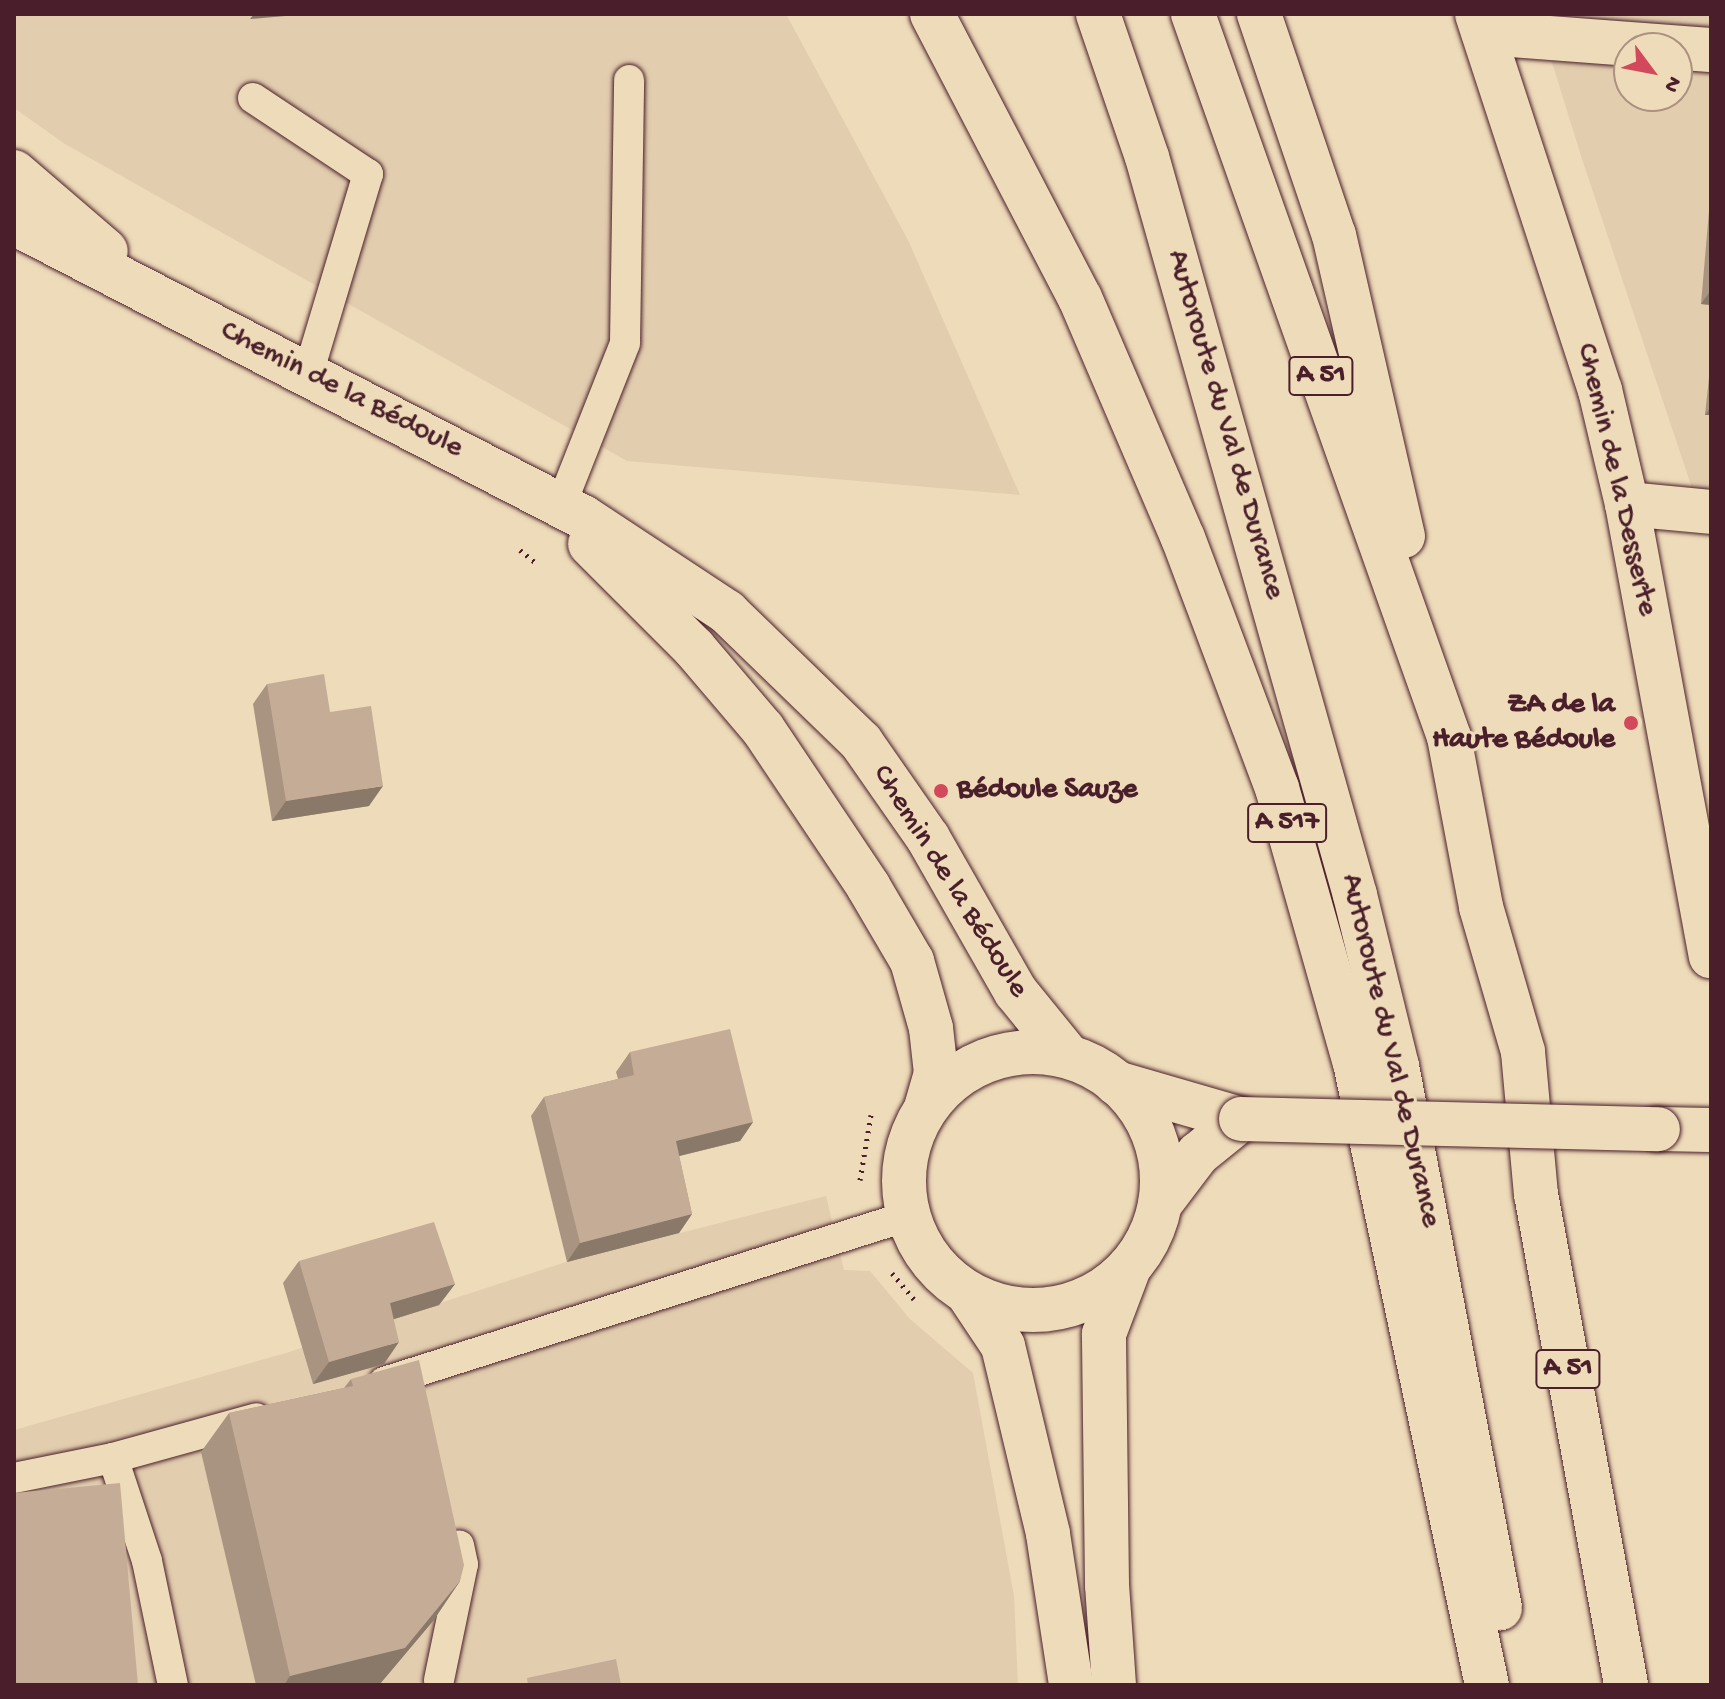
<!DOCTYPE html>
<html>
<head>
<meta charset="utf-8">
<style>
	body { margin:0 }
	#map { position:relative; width:1725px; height:1699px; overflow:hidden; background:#eedbb9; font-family:"Gochi Hand",sans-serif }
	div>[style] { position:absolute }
	.built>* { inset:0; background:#e2cdae }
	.path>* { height:5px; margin-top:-2.5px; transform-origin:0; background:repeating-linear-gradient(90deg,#4a1f2b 0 2px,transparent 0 8px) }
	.roads { filter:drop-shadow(0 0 2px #4a1f2b) drop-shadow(0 0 2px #4a1f2b) }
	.service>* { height:30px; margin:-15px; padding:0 15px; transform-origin:15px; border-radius:15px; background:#eedbb9 }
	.minor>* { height:44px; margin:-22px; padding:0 22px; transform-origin:22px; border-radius:22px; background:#eedbb9 }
	.tertiary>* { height:44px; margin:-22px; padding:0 22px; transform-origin:22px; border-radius:22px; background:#eedbb9 }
	.tertiary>.ring { margin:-22px; padding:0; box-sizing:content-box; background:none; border:44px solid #eedbb9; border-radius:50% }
	.motorway>* { height:44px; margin:-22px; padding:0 22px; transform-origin:22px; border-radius:22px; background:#eedbb9 }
	.bridges { filter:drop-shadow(0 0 2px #4a1f2b) drop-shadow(0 0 2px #4a1f2b) }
	.minor-bridge>* { height:44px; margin:-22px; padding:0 22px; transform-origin:22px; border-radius:22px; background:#eedbb9 }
	.wall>* { inset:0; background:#a99481 }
	.shaded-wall>* { inset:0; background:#8a7869 }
	.building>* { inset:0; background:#c5ac96 }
	.dots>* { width:22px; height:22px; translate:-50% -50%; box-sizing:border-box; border:4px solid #eedbb9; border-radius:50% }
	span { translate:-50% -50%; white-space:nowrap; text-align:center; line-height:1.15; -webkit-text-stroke:6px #eedbb9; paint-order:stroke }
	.shield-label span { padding:2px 6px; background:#eedbb9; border:2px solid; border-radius:6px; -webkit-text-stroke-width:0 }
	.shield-label { font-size:28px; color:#4a1f2b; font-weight:700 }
	.street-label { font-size:30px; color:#4a1f2b }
	.poi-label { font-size:30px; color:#4a1f2b; font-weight:700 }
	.right { translate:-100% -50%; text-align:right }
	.left { translate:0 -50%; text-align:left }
	.frame { position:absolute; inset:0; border:16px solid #4a1f2b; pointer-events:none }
	.north { position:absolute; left:1613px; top:32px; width:80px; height:80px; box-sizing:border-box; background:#eedbb9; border:2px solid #ac9080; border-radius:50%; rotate:122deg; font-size:22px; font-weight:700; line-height:32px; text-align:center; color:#4a1f2b }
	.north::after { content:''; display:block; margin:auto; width:28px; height:36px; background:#d1495b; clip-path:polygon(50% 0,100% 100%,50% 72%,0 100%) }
</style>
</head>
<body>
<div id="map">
	<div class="built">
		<div style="clip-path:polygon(14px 14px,786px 14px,908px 240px,1020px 495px,627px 461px,65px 144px,14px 108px)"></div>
		<div style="clip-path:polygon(evenodd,1537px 14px,1711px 14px,1711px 545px,1582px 159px,1537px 14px,1629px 48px,1677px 48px,1677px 96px,1629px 96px,1629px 48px)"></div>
		<div style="clip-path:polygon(826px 1196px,844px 1270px,870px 1271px,910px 1319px,973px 1373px,1014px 1596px,1018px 1685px,14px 1685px,14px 1430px,286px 1353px,566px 1262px)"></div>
	</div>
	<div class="path">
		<div style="left:520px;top:550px;width:22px;rotate:39deg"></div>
		<div style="left:860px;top:1180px;width:66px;rotate:-80.4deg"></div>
		<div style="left:892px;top:1273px;width:34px;rotate:50deg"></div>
	</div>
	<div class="roads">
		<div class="service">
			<div style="left:253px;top:98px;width:138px;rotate:33.5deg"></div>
			<div style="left:368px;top:174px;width:209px;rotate:106.7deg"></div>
			<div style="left:561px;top:505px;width:174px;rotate:-68.4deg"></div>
			<div style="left:625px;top:343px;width:263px;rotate:-89.1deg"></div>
			<div style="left:384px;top:1382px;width:550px;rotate:-17.58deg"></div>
			<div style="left:113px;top:1458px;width:108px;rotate:71.7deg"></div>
			<div style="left:147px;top:1561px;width:127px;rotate:78.2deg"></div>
			<div style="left:14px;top:1478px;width:101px;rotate:-11.4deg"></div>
			<div style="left:113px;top:1458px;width:149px;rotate:-15.5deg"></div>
			<div style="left:439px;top:1680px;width:118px;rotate:-78.3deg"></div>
			<div style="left:463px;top:1564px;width:19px;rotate:-102deg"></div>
		</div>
		<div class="minor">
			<div style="left:1477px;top:14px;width:396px;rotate:71.9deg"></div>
			<div style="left:1600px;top:390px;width:117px;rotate:76.7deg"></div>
			<div style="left:1627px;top:504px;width:460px;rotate:79.5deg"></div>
			<div style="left:1484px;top:33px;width:228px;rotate:4.3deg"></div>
			<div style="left:1627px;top:504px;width:84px;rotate:5.4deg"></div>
			<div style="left:1116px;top:1083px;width:130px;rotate:16.1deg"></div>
			<div style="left:1658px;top:1129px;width:53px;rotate:1.1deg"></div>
			<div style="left:1160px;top:1204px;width:63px;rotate:-52.8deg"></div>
			<div style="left:1198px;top:1154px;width:55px;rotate:-39.1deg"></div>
		</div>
		<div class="tertiary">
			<div style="left:14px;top:172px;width:121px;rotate:40.7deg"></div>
			<div style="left:14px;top:223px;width:640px;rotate:27.33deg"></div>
			<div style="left:583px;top:517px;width:173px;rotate:33.4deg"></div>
			<div style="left:727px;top:612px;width:187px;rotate:44.1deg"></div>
			<div style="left:861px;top:742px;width:117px;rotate:55.1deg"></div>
			<div style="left:928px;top:838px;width:177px;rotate:60.3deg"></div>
			<div style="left:1016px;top:992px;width:82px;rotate:50.9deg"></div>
			<div style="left:590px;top:544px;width:147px;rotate:45deg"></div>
			<div style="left:694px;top:648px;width:106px;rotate:49.6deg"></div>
			<div style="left:763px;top:729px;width:189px;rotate:56.2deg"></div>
			<div style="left:868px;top:886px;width:87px;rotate:59.6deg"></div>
			<div style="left:912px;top:961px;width:70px;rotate:74.2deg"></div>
			<div style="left:931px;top:1028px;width:45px;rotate:83.7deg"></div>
			<div style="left:936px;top:1073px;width:36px;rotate:106deg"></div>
			<div class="ring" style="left:904px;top:1052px;width:214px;height:214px"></div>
			<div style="left:969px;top:1295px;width:61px;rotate:56.3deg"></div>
			<div style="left:1003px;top:1346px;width:193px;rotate:76.5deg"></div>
			<div style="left:1048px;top:1534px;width:153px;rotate:81.3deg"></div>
			<div style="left:1114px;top:1685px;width:100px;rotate:-94deg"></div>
			<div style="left:1107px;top:1585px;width:251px;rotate:-90.7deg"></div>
			<div style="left:1104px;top:1334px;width:71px;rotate:-69.3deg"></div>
		</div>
		<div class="motorway">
			<div style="left:932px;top:14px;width:320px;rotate:62.5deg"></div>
			<div style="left:1080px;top:298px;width:261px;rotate:66.8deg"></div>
			<div style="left:1183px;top:538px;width:267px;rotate:69.4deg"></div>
			<div style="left:1277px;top:788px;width:286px;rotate:74.2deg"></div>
			<div style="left:1355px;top:1063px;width:636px;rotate:78.02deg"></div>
			<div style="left:1098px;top:14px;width:151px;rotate:71.1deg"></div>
			<div style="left:1147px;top:157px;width:767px;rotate:74.26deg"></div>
			<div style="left:1355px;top:895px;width:176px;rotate:76.2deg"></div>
			<div style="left:1397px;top:1066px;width:552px;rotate:79.24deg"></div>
			<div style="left:1193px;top:14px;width:767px;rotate:70.5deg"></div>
			<div style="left:1449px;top:737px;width:173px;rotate:79.3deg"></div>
			<div style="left:1481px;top:907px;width:151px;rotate:73.8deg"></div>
			<div style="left:1523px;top:1052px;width:143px;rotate:84.8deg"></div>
			<div style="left:1536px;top:1194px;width:499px;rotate:79.6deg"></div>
			<div style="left:1259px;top:14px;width:233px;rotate:71.3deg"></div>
			<div style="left:1334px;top:235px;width:309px;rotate:77.1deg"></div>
		</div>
	</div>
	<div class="bridges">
		<div class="minor-bridge">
			<div style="left:1241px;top:1119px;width:417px;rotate:1.4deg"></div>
		</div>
	</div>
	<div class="wall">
		<div style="clip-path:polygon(1711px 188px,1711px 305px,1701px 304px)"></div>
		<div style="clip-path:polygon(1711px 359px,1711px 415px,1705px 415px)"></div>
		<div style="clip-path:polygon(267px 684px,330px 712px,369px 806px,272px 821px,253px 704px)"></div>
		<div style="clip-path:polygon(630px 1052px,753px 1122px,740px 1141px,679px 1156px,692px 1214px,679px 1233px,567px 1262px,531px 1116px,544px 1097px,618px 1079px,616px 1072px)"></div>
		<div style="clip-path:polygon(299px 1261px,455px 1284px,439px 1305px,394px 1319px,384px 1364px,313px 1384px,283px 1283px)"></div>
		<div style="clip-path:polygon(351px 1379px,460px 1581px,433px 1621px,379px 1685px,256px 1685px,201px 1452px,229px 1413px,344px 1388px)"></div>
	</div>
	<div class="shaded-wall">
		<div style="clip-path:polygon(254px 14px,308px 14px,250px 19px)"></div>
		<div style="clip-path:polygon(1711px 290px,1711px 305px,1701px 304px)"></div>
		<div style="clip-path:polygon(1711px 407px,1711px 415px,1705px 415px)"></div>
		<div style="clip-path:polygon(383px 786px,369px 806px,272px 821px,286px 801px)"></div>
		<div style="clip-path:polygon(753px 1122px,740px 1141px,663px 1160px,676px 1141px)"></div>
		<div style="clip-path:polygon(692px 1214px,679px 1233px,567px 1262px,580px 1243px)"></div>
		<div style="clip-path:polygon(455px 1284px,439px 1305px,375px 1325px,390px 1303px)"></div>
		<div style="clip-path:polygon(399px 1342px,384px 1364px,313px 1384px,329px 1362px)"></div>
		<div style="clip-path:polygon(460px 1581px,433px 1621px,379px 1685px,284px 1685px,290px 1676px)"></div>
	</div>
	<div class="building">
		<div style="clip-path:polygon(324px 674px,330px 712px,371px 706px,383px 786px,286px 801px,267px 684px)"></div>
		<div style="clip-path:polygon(730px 1029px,753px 1122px,676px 1141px,692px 1214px,580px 1243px,544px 1097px,634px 1075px,630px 1052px)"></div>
		<div style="clip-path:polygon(434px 1222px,455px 1284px,390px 1303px,399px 1342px,329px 1362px,299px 1261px)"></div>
		<div style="clip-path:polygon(419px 1360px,464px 1565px,460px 1581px,405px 1648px,290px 1676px,229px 1413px,353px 1386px,351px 1379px)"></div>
		<div style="clip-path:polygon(120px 1483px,138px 1685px,14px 1685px,14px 1493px)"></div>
		<div style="clip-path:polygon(616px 1659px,621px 1685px,528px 1685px,527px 1678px)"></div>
	</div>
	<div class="dots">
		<div style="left:1631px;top:723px;background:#d1495b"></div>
		<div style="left:941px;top:791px;background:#d1495b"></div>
	</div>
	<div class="shield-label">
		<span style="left:1321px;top:376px">A 51</span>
		<span style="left:1287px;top:823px">A 517</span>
		<span style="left:1568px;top:1369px">A 51</span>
	</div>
	<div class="street-label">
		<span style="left:341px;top:391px;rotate:27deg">Chemin de la Bédoule</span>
		<span style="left:1224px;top:425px;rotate:74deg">Autoroute du Val de Durance</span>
		<span style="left:1615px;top:480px;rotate:77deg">Chemin de la Desserte</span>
		<span style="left:949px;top:882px;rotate:58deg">Chemin de la Bédoule</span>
		<span style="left:1389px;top:1051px;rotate:77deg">Autoroute du Val de Durance</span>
	</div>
	<div class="poi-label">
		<span class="right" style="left:1615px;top:723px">ZA de la<br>Haute Bédoule</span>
		<span class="left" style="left:957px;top:791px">Bédoule Sauze</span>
	</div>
	<div class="frame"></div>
	<div class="north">N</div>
</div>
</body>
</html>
